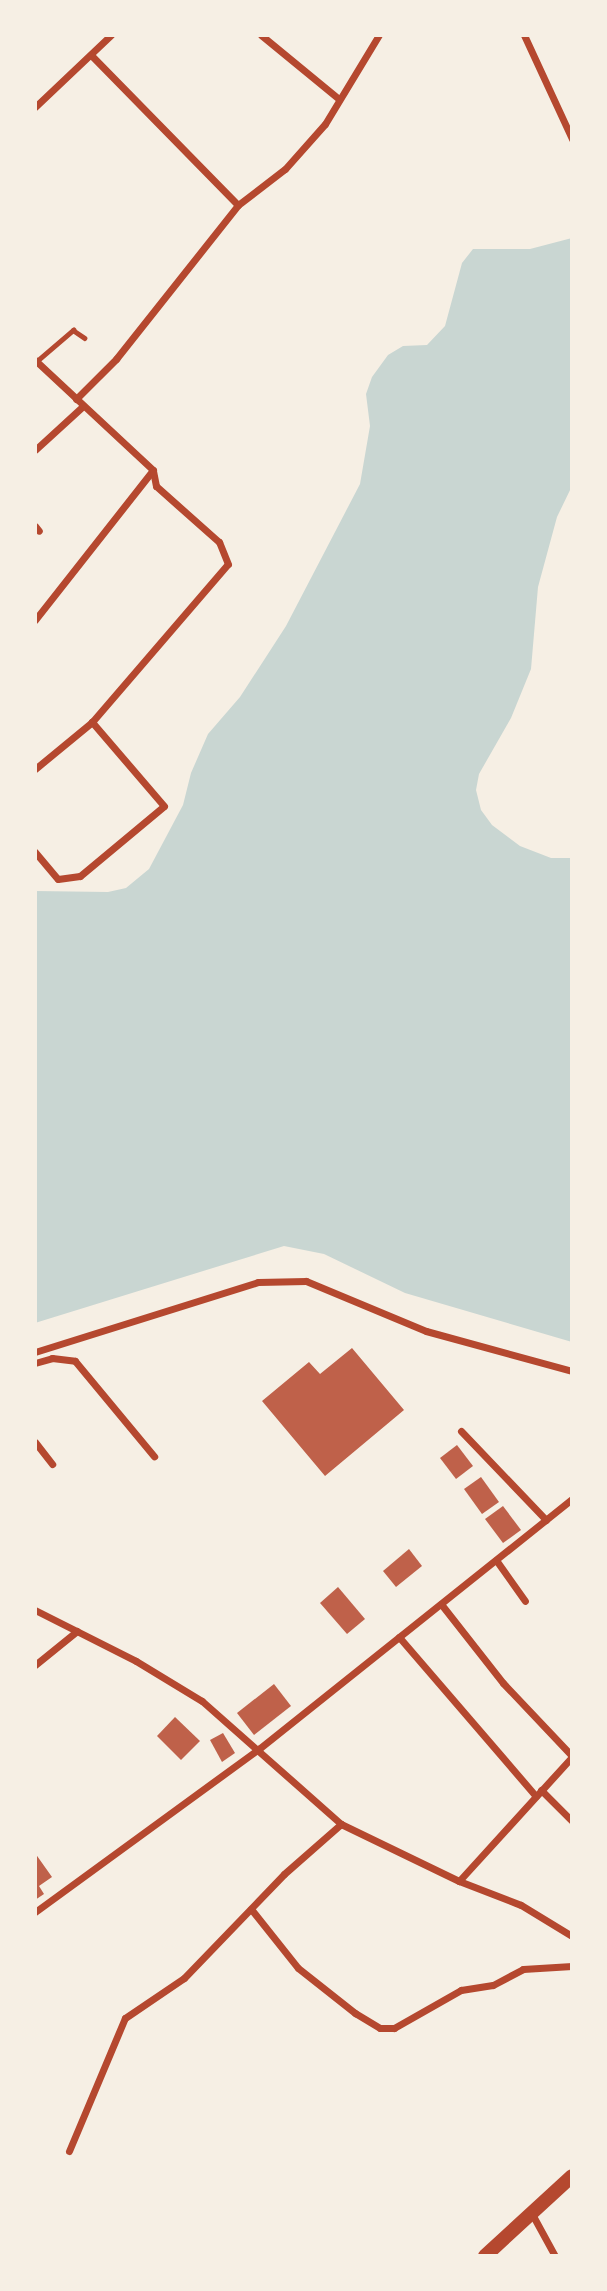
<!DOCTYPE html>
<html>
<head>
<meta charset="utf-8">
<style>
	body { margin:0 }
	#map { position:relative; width:607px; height:2291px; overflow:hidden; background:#f6efe4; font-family:Overpass,sans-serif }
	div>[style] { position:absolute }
	.water>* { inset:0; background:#c9d6d2 }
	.building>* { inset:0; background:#bf614a }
	.service>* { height:4.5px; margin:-2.25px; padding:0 2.25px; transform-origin:2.25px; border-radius:2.25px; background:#b5482f }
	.minor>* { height:7px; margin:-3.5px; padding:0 3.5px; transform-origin:3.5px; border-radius:3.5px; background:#b5482f }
	.secondary>* { height:14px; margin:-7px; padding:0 7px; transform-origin:7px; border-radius:7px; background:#b5482f }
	span { translate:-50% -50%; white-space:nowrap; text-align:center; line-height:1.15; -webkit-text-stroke:5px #f6efe4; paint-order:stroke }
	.frame { position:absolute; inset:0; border:37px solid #f6efe4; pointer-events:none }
</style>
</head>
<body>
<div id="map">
	<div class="water">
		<div style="clip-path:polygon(572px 238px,572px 486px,557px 517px,538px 587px,531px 669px,511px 718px,479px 774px,476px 790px,481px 810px,492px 825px,520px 846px,551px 858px,572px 858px,572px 1342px,405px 1293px,324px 1254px,284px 1246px,35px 1323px,35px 891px,108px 892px,126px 888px,149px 869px,183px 805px,191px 773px,208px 734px,240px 697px,286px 626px,360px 484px,370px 426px,366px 394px,372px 377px,388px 355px,403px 346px,427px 345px,445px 326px,462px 263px,473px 249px,530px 249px)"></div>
	</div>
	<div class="building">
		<div style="clip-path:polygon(352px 1348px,404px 1410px,325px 1476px,262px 1401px,309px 1362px,320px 1374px)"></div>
		<div style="clip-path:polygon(457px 1445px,473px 1466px,456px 1479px,440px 1458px)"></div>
		<div style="clip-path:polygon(481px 1477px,499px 1502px,482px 1514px,464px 1489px)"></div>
		<div style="clip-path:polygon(503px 1506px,521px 1530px,503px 1543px,485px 1519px)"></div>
		<div style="clip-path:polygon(409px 1549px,422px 1566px,396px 1587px,383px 1571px)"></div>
		<div style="clip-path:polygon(338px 1587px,365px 1619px,347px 1634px,320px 1603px)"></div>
		<div style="clip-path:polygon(274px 1684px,291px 1706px,254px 1735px,237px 1713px)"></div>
		<div style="clip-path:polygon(175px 1717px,200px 1741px,181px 1760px,157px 1736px)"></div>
		<div style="clip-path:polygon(223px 1733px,235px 1753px,222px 1762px,210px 1740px)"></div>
		<div style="clip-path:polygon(35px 1853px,52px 1877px,39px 1886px,44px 1894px,35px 1900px)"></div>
	</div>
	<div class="service">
		<div style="left:37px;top:361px;width:48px;rotate:-40.7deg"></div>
		<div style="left:73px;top:330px;width:14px;rotate:34deg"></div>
	</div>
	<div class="minor">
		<div style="left:261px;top:35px;width:101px;rotate:39.4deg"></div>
		<div style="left:524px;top:35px;width:115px;rotate:65.2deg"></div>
		<div style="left:91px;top:55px;width:210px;rotate:45.6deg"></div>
		<div style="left:35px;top:107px;width:105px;rotate:-43.5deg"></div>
		<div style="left:35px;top:360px;width:161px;rotate:43deg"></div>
		<div style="left:153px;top:470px;width:191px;rotate:128.2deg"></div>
		<div style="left:76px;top:399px;width:57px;rotate:-45deg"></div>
		<div style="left:116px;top:359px;width:196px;rotate:-51.6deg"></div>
		<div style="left:238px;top:205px;width:59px;rotate:-37.5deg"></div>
		<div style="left:285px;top:169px;width:60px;rotate:-48.4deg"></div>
		<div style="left:325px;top:124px;width:104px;rotate:-58.8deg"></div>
		<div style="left:35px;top:450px;width:65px;rotate:-42.5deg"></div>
		<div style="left:35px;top:526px;width:6px;rotate:51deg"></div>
		<div style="left:35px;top:769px;width:74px;rotate:-39.5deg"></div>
		<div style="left:92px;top:722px;width:208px;rotate:-49.3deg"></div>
		<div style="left:228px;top:564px;width:24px;rotate:-112deg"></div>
		<div style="left:219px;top:542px;width:84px;rotate:-138.4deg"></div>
		<div style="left:156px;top:486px;width:16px;rotate:-101deg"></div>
		<div style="left:35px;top:852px;width:35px;rotate:50deg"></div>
		<div style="left:58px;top:879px;width:22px;rotate:-8deg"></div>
		<div style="left:80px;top:876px;width:109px;rotate:-39.8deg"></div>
		<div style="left:164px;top:806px;width:111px;rotate:-130.6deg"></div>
		<div style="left:35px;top:1352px;width:234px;rotate:-17.4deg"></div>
		<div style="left:258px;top:1282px;width:48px;rotate:-1.2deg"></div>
		<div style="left:306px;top:1281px;width:130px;rotate:22.6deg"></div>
		<div style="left:426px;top:1331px;width:151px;rotate:15.3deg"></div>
		<div style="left:35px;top:1363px;width:18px;rotate:-16deg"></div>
		<div style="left:52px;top:1358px;width:23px;rotate:7deg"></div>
		<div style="left:75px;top:1361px;width:124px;rotate:50.3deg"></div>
		<div style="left:461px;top:1431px;width:123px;rotate:46.3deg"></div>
		<div style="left:35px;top:1442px;width:28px;rotate:52deg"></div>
		<div style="left:496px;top:1560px;width:50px;rotate:54.7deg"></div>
		<div style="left:441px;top:1604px;width:100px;rotate:51.9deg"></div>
		<div style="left:503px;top:1683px;width:100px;rotate:46.6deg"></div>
		<div style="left:35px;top:1610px;width:113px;rotate:26.8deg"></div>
		<div style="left:136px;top:1661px;width:77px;rotate:31.2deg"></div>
		<div style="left:202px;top:1701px;width:186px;rotate:41.5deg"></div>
		<div style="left:341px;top:1824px;width:131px;rotate:25.8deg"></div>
		<div style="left:459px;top:1881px;width:66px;rotate:21.2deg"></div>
		<div style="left:521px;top:1905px;width:60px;rotate:31.3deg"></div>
		<div style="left:399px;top:1637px;width:210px;rotate:49.3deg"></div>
		<div style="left:35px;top:1665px;width:54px;rotate:-39deg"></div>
		<div style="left:541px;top:1790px;width:44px;rotate:45deg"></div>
		<div style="left:459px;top:1881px;width:168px;rotate:-47.7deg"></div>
		<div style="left:251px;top:1909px;width:75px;rotate:51.5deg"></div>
		<div style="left:298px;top:1968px;width:73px;rotate:38.3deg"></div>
		<div style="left:355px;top:2013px;width:29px;rotate:31deg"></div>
		<div style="left:380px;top:2028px;width:14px"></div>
		<div style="left:394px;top:2028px;width:77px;rotate:-29.6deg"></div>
		<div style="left:461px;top:1990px;width:32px;rotate:-9deg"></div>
		<div style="left:493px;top:1985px;width:34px;rotate:-28deg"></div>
		<div style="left:523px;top:1969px;width:49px;rotate:-3.5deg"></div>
		<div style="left:35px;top:1912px;width:278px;rotate:-36.1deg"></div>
		<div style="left:260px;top:1748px;width:399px;rotate:-38.6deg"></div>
		<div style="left:69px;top:2151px;width:144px;rotate:-67.2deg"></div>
		<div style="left:125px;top:2018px;width:71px;rotate:-34.1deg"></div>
		<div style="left:184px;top:1978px;width:144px;rotate:-46.1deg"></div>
		<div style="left:284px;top:1874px;width:76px;rotate:-41.3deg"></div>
		<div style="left:532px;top:2214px;width:48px;rotate:61.3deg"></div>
	</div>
	<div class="secondary">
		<div style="left:485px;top:2256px;width:118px;rotate:-42.6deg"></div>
	</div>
	<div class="frame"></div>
</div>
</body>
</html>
